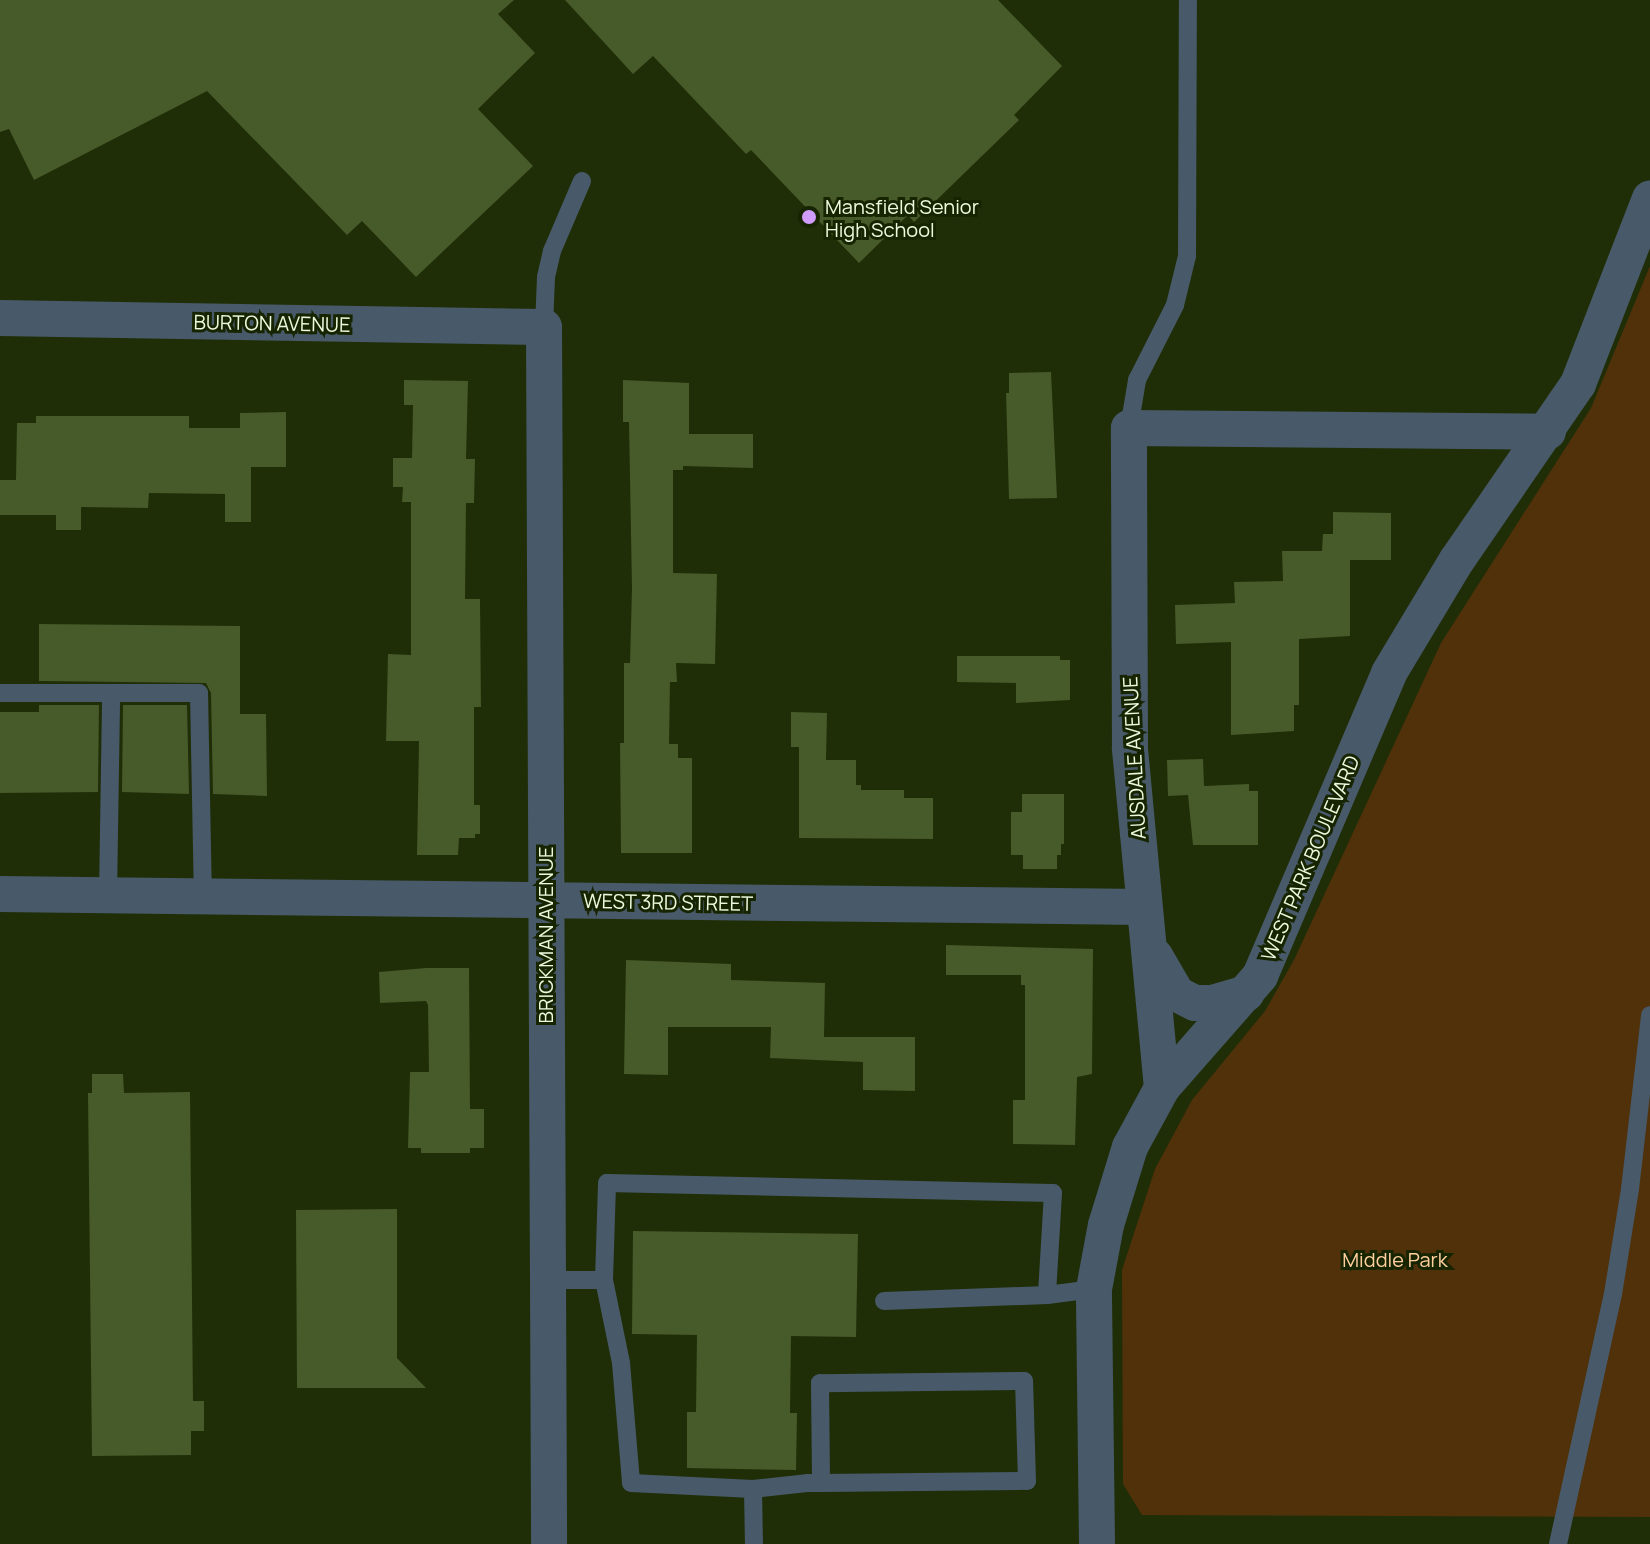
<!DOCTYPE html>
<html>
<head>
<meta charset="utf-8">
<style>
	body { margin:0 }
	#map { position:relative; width:1650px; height:1544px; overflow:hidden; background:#202e08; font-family:Manrope,sans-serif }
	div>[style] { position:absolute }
	.green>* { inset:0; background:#50310a }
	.building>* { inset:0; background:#475a29 }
	.service>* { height:18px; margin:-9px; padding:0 9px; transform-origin:9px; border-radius:9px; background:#485a6a }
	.minor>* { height:36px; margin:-18px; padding:0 18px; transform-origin:18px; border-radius:18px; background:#485a6a }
	.dots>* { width:22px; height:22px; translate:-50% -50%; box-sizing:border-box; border:4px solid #172400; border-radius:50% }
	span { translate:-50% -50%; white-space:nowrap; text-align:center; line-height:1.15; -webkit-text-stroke:6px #172400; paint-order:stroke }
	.poi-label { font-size:20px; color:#ecf9dd }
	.left { translate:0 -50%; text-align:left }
	.street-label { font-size:20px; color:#ecf9dd }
	.park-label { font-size:20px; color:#ffcf9e }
</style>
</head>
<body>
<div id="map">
	<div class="green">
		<div style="clip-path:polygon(1650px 266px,1650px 1517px,1142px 1515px,1123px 1484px,1122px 1270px,1155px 1169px,1192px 1100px,1265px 1011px,1294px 960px,1441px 643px,1591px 408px)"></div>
	</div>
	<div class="building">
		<div style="clip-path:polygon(0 0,514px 0,498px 14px,535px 53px,478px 109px,533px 166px,416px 277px,362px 221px,347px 235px,207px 91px,34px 180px,9px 129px,0 132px)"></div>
		<div style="clip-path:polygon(565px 0,998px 0,1062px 66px,1014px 115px,1019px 120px,914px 222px,908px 215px,859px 263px,751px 150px,746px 154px,653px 56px,633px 74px)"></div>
		<div style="clip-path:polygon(1051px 372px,1057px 498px,1009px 499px,1006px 393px,1009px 393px,1009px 373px)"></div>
		<div style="clip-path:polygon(404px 380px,468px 381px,466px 459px,475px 459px,474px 503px,466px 503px,465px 599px,480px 599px,481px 707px,474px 707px,474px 805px,480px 805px,480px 834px,475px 834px,475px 838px,459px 838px,458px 855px,417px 855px,419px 741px,386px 741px,388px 654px,411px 655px,411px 502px,402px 502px,403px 487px,393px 487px,393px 458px,412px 458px,413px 405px,404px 405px)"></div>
		<div style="clip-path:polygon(623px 380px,689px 383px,689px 434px,753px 434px,753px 468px,683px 466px,683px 470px,673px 470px,673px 573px,717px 574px,715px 664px,676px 663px,677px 682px,670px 682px,669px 744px,678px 744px,678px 758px,692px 758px,692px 853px,621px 853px,620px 743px,624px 743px,624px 663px,630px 663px,632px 588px,629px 422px,623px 422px)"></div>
		<div style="clip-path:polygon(286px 412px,286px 467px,251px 467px,251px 522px,225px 522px,225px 494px,149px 493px,148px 508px,81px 507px,81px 530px,56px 530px,56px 515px,0 515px,0 480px,16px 480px,17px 423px,36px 423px,36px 416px,189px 416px,189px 428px,240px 428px,240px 413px)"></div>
		<div style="clip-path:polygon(1333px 512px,1391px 513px,1391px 560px,1350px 560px,1350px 636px,1299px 639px,1299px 705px,1294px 705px,1294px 731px,1231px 735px,1231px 642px,1176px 644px,1175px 605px,1235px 603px,1234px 582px,1283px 581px,1282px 551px,1322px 551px,1323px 534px,1333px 534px)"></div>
		<div style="clip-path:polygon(39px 624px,240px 626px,240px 714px,266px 714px,267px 796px,213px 794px,211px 693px,206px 683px,39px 681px)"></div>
		<div style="clip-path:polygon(957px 656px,1060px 656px,1060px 660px,1070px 660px,1070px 700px,1016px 703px,1016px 683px,957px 682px)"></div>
		<div style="clip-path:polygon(39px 705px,99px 705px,98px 792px,0 793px,0 712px,39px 712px)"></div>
		<div style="clip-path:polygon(123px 705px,187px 705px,189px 794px,122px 792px)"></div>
		<div style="clip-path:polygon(791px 712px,827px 713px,826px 760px,856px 760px,856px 785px,861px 785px,861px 790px,904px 790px,904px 798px,933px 798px,933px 839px,799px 838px,799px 747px,791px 747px)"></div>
		<div style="clip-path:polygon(1203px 759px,1204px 786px,1249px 784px,1249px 791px,1258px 791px,1258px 845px,1193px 845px,1188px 795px,1168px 796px,1167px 760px)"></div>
		<div style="clip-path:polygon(1022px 794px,1064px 794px,1064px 844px,1061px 844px,1061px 855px,1057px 855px,1057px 869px,1023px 869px,1023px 855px,1011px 855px,1011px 812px,1022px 812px)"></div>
		<div style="clip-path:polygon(946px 945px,1093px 949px,1092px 1074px,1077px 1077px,1075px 1145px,1013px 1144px,1013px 1100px,1025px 1100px,1025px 985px,1021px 985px,1021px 975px,946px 975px)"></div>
		<div style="clip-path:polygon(626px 960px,731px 964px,731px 980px,825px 983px,824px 1037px,915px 1037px,915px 1091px,863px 1090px,863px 1062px,770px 1058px,771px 1027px,668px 1027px,668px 1075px,624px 1074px)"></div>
		<div style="clip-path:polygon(426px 968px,469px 968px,470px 1109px,484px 1109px,484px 1148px,470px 1148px,470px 1153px,421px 1153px,421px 1148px,408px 1148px,410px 1072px,429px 1072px,428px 1005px,426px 1001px,380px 1003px,379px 972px)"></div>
		<div style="clip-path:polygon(92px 1074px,123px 1074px,124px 1093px,190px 1092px,193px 1401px,204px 1401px,204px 1431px,191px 1431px,191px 1455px,92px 1456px,88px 1093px,92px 1093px)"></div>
		<div style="clip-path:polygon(397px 1209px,397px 1358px,426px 1388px,297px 1388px,296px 1210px)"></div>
		<div style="clip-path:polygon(633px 1231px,858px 1234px,856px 1337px,791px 1336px,790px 1413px,797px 1413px,796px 1470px,687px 1468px,687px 1412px,696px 1412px,697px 1335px,632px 1334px)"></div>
	</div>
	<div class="service">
		<div style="left:544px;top:327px;width:50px;rotate:-87.7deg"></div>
		<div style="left:546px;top:277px;width:27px;rotate:-77deg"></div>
		<div style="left:552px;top:251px;width:76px;rotate:-66.8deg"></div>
		<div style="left:1129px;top:428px;width:49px;rotate:-80.5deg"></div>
		<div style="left:1137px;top:380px;width:84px;rotate:-63.1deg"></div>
		<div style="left:1175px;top:305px;width:50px;rotate:-76.2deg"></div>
		<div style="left:1187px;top:256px;width:256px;rotate:-89.8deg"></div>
		<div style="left:0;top:693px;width:199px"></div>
		<div style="left:199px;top:693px;width:203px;rotate:88.9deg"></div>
		<div style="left:108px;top:895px;width:202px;rotate:-89.1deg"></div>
		<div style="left:548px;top:1280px;width:56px"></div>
		<div style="left:604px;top:1280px;width:85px;rotate:78.4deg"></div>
		<div style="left:621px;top:1363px;width:120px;rotate:85.2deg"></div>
		<div style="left:631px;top:1483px;width:122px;rotate:2.8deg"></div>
		<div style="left:753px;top:1489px;width:55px;rotate:89deg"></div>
		<div style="left:604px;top:1280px;width:97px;rotate:-88.2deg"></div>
		<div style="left:607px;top:1183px;width:446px;rotate:1.3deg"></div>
		<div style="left:1053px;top:1193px;width:102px;rotate:93.4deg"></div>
		<div style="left:1047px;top:1295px;width:163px;rotate:177.9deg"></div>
		<div style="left:1047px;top:1295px;width:47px;rotate:-7.3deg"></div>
		<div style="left:753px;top:1489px;width:54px;rotate:-6.3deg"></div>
		<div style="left:807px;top:1483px;width:14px"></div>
		<div style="left:821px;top:1483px;width:206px;rotate:-0.6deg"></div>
		<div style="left:1027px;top:1481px;width:100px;rotate:-91.7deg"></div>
		<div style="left:1024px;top:1381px;width:204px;rotate:179.4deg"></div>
		<div style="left:820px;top:1383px;width:100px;rotate:89.4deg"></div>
		<div style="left:1558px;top:1544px;width:256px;rotate:-77.6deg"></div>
		<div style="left:1613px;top:1294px;width:106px;rotate:-80.8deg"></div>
		<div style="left:1630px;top:1189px;width:175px;rotate:-83.4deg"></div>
	</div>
	<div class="minor">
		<div style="left:0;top:318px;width:544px;rotate:0.95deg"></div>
		<div style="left:544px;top:327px;width:1217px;rotate:89.76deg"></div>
		<div style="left:0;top:894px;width:1144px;rotate:0.65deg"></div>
		<div style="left:1155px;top:956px;width:44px;rotate:59.9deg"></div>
		<div style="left:1177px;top:994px;width:20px;rotate:27deg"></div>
		<div style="left:1195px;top:1003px;width:17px"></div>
		<div style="left:1212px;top:1003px;width:36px;rotate:-16deg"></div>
		<div style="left:1162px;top:1088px;width:342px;rotate:-95.4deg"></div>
		<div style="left:1130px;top:748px;width:320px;rotate:-90.2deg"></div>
		<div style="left:1129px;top:428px;width:419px;rotate:0.5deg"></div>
		<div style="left:1097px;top:1544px;width:255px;rotate:-90.7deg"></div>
		<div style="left:1094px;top:1289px;width:65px;rotate:-79.4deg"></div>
		<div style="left:1106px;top:1225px;width:82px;rotate:-72.9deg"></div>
		<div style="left:1130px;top:1147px;width:67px;rotate:-61.5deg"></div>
		<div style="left:1162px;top:1088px;width:149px;rotate:-48.8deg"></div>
		<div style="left:1260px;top:976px;width:329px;rotate:-66.9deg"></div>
		<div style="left:1389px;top:673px;width:132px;rotate:-59deg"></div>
		<div style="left:1457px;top:560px;width:214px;rotate:-55.5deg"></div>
		<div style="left:1578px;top:384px;width:199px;rotate:-68.8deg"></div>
	</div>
	<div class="dots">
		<div style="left:809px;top:217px;background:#d09dff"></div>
	</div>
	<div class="poi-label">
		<span class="left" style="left:825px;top:218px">Mansfield Senior<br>High School</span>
	</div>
	<div class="street-label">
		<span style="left:272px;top:323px;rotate:1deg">BURTON AVENUE</span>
		<span style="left:1134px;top:758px;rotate:-93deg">AUSDALE AVENUE</span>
		<span style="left:1310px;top:858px;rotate:-67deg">WEST PARK BOULEVARD</span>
		<span style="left:668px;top:902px;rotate:1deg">WEST 3RD STREET</span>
		<span style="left:545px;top:935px;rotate:-90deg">BRICKMAN AVENUE</span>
	</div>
	<div class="park-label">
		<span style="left:1395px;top:1259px">Middle Park</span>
	</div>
</div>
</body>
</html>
